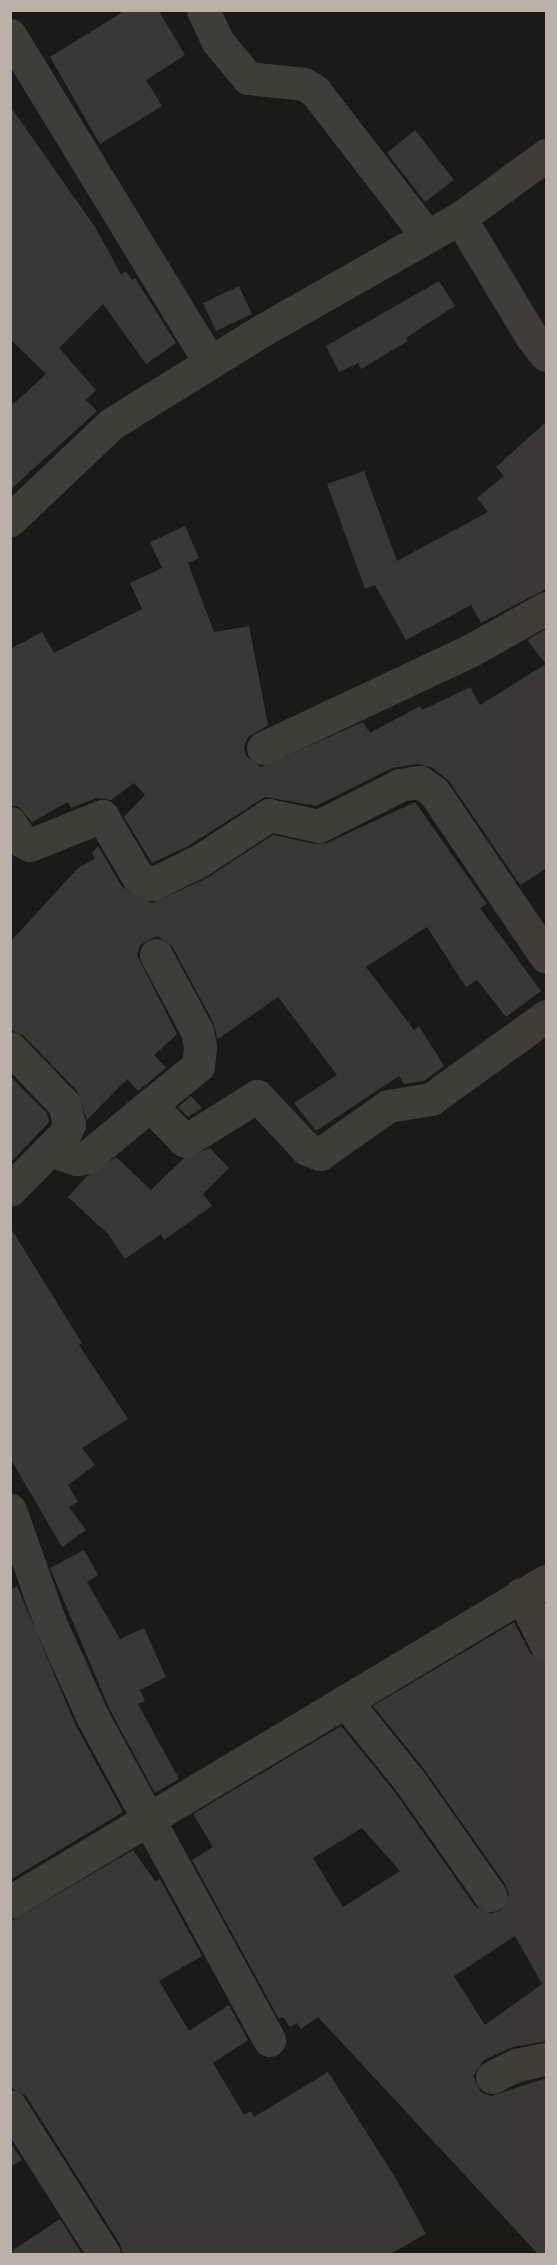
<!DOCTYPE html>
<html>
<head>
<meta charset="utf-8">
<style>
	body { margin:0 }
	#map { position:relative; width:557px; height:2265px; overflow:hidden; background:#1a1a18; font-family:"Nunito Sans",sans-serif }
	div>[style] { position:absolute }
	.building>* { inset:0; background:#393835 }
	.minor>* { height:33px; margin:-16.5px; padding:0 16.5px; transform-origin:16.5px; border-radius:16.5px; background:#403d38 }
	span { translate:-50% -50%; white-space:nowrap; text-align:center; line-height:1.15; -webkit-text-stroke:5px #151513; paint-order:stroke }
	.frame { position:absolute; inset:0; border:12px solid #bbb1a9; pointer-events:none }
</style>
</head>
<body>
<div id="map">
	<div class="building">
		<div style="clip-path:polygon(126px 10px,158px 10px,185px 55px,146px 80px,162px 106px,100px 144px,50px 57px)"></div>
		<div style="clip-path:polygon(10px 106px,95px 227px,121px 274px,126px 271px,132px 280px,135px 278px,176px 343px,146px 364px,103px 304px,59px 348px,96px 390px,86px 400px,97px 411px,10px 490px,10px 407px,46px 374px,10px 339px)"></div>
		<div style="clip-path:polygon(415px 130px,454px 180px,425px 202px,387px 153px)"></div>
		<div style="clip-path:polygon(439px 281px,455px 306px,406px 338px,408px 341px,361px 369px,358px 363px,339px 372px,326px 346px)"></div>
		<div style="clip-path:polygon(239px 286px,252px 314px,216px 331px,203px 303px)"></div>
		<div style="clip-path:polygon(546px 422px,546px 589px,481px 623px,471px 605px,406px 640px,375px 585px,365px 589px,327px 484px,364px 471px,397px 561px,488px 512px,477px 498px,504px 476px,496px 467px)"></div>
		<div style="clip-path:polygon(185px 526px,199px 558px,188px 563px,214px 632px,249px 626px,268px 725px,248px 737px,244px 747px,246px 756px,261px 767px,363px 722px,370px 733px,420px 706px,422px 710px,470px 687px,480px 705px,546px 664px,527px 640px,546px 629px,546px 869px,520px 885px,449px 781px,431px 767px,418px 764px,392px 768px,316px 806px,265px 797px,190px 845px,152px 863px,124px 817px,145px 795px,134px 783px,111px 800px,96px 798px,71px 808px,68px 802px,32px 822px,19px 807px,10px 805px,10px 649px,42px 632px,54px 653px,142px 609px,130px 583px,162px 568px,150px 542px)"></div>
		<div style="clip-path:polygon(415px 802px,487px 904px,480px 908px,541px 991px,506px 1017px,477px 980px,466px 987px,427px 927px,366px 967px,414px 1030px,419px 1026px,444px 1066px,424px 1081px,404px 1084px,399px 1076px,316px 1131px,294px 1103px,337px 1075px,278px 997px,218px 1039px,213px 1022px,172px 946px,157px 936px,140px 945px,137px 955px,177px 1034px,154px 1055px,166px 1068px,138px 1091px,127px 1079px,87px 1120px,77px 1091px,23px 1035px,10px 1030px,10px 942px,78px 868px,95px 859px,92px 853px,98px 846px,122px 887px,152px 903px,207px 878px,273px 835px,315px 844px,327px 843px)"></div>
		<div style="clip-path:polygon(10px 1076px,47px 1113px,49px 1122px,10px 1163px)"></div>
		<div style="clip-path:polygon(191px 1096px,202px 1108px,188px 1117px,178px 1107px)"></div>
		<div style="clip-path:polygon(210px 1148px,229px 1168px,203px 1194px,212px 1206px,164px 1240px,161px 1234px,125px 1259px,109px 1235px,68px 1197px,87px 1176px,116px 1157px,151px 1190px,183px 1159px)"></div>
		<div style="clip-path:polygon(10px 1227px,82px 1343px,79px 1345px,128px 1419px,82px 1448px,95px 1465px,68px 1485px,78px 1502px,69px 1507px,86px 1530px,62px 1547px,10px 1458px)"></div>
		<div style="clip-path:polygon(84px 1550px,98px 1575px,87px 1582px,120px 1639px,144px 1628px,166px 1677px,140px 1690px,145px 1701px,138px 1704px,179px 1779px,155px 1793px,110px 1710px,50px 1568px)"></div>
		<div style="clip-path:polygon(17px 1586px,76px 1726px,123px 1812px,10px 1880px,10px 1590px)"></div>
		<div style="clip-path:polygon(evenodd,514px 1622px,530px 1653px,546px 1662px,546px 2041px,513px 2047px,484px 2060px,473px 2076px,481px 2092px,491px 2096px,546px 2078px,546px 2254px,538px 2254px,318px 2017px,301px 2029px,297px 2023px,290px 2027px,283px 2017px,279px 2019px,192px 1860px,213px 1847px,193px 1814px,341px 1726px,394px 1791px,475px 1906px,491px 1914px,501px 1910px,509px 1894px,505px 1884px,424px 1769px,373px 1706px,514px 1622px,362px 1828px,400px 1871px,343px 1907px,313px 1858px,362px 1828px,514px 1622px,515px 1936px,542px 1984px,485px 2025px,454px 1976px,515px 1936px)"></div>
		<div style="clip-path:polygon(133px 1850px,155px 1881px,160px 1879px,202px 1956px,159px 1981px,189px 2031px,229px 2005px,248px 2040px,213px 2063px,244px 2115px,251px 2111px,254px 2117px,328px 2072px,395px 2177px,426px 2234px,390px 2254px,123px 2254px,120px 2244px,26px 2096px,10px 2087px,10px 1922px)"></div>
		<div style="clip-path:polygon(10px 2142px,22px 2160px,10px 2167px)"></div>
		<div style="clip-path:polygon(60px 2219px,82px 2254px,10px 2254px,10px 2252px)"></div>
	</div>
	<div class="minor">
		<div style="left:203px;top:10px;width:35px;rotate:65deg"></div>
		<div style="left:218px;top:42px;width:47px;rotate:50.2deg"></div>
		<div style="left:248px;top:78px;width:56px;rotate:6.1deg"></div>
		<div style="left:304px;top:84px;width:13px;rotate:32deg"></div>
		<div style="left:315px;top:91px;width:183px;rotate:52.3deg"></div>
		<div style="left:10px;top:35px;width:384px;rotate:58.6deg"></div>
		<div style="left:460px;top:218px;width:138px;rotate:59deg"></div>
		<div style="left:531px;top:336px;width:24px;rotate:52deg"></div>
		<div style="left:10px;top:520px;width:139px;rotate:-43.5deg"></div>
		<div style="left:111px;top:424px;width:176px;rotate:-31.8deg"></div>
		<div style="left:261px;top:331px;width:229px;rotate:-29.6deg"></div>
		<div style="left:460px;top:218px;width:107px;rotate:-36.2deg"></div>
		<div style="left:263px;top:748px;width:232px;rotate:-25.2deg"></div>
		<div style="left:473px;top:649px;width:84px;rotate:-29.3deg"></div>
		<div style="left:10px;top:823px;width:22px;rotate:56deg"></div>
		<div style="left:22px;top:841px;width:9px;rotate:27deg"></div>
		<div style="left:30px;top:845px;width:78px;rotate:-21.9deg"></div>
		<div style="left:102px;top:816px;width:71px;rotate:59.5deg"></div>
		<div style="left:138px;top:877px;width:16px;rotate:27deg"></div>
		<div style="left:152px;top:884px;width:52px;rotate:-26.1deg"></div>
		<div style="left:199px;top:861px;width:84px;rotate:-33.3deg"></div>
		<div style="left:269px;top:815px;width:51px;rotate:12.4deg"></div>
		<div style="left:319px;top:826px;width:91px;rotate:-26.8deg"></div>
		<div style="left:400px;top:785px;width:20px;rotate:-9deg"></div>
		<div style="left:420px;top:782px;width:17px;rotate:36deg"></div>
		<div style="left:434px;top:792px;width:199px;rotate:55.8deg"></div>
		<div style="left:156px;top:955px;width:86px;rotate:61.7deg"></div>
		<div style="left:197px;top:1031px;width:16px;rotate:79deg"></div>
		<div style="left:200px;top:1047px;width:19px;rotate:96deg"></div>
		<div style="left:198px;top:1066px;width:62px;rotate:140.9deg"></div>
		<div style="left:150px;top:1105px;width:50px;rotate:45.8deg"></div>
		<div style="left:185px;top:1141px;width:85px;rotate:-32deg"></div>
		<div style="left:257px;top:1096px;width:73px;rotate:46.7deg"></div>
		<div style="left:307px;top:1149px;width:14px;rotate:21deg"></div>
		<div style="left:320px;top:1154px;width:83px;rotate:-35.2deg"></div>
		<div style="left:388px;top:1106px;width:44px;rotate:-9.2deg"></div>
		<div style="left:431px;top:1099px;width:142px;rotate:-35.8deg"></div>
		<div style="left:10px;top:1048px;width:78px;rotate:46deg"></div>
		<div style="left:64px;top:1104px;width:21px;rotate:76deg"></div>
		<div style="left:69px;top:1124px;width:12px;rotate:114deg"></div>
		<div style="left:64px;top:1135px;width:77px;rotate:134.5deg"></div>
		<div style="left:49px;top:1150px;width:29px;rotate:18deg"></div>
		<div style="left:77px;top:1159px;width:10px;rotate:-11deg"></div>
		<div style="left:87px;top:1157px;width:82px;rotate:-39.5deg"></div>
		<div style="left:10px;top:1510px;width:120px;rotate:70.5deg"></div>
		<div style="left:50px;top:1623px;width:104px;rotate:65.6deg"></div>
		<div style="left:93px;top:1718px;width:367px;rotate:61.3deg"></div>
		<div style="left:521px;top:1594px;width:56px;rotate:63.4deg"></div>
		<div style="left:345px;top:1701px;width:102px;rotate:51deg"></div>
		<div style="left:409px;top:1780px;width:141px;rotate:54.8deg"></div>
		<div style="left:10px;top:1902px;width:625px;rotate:-30.92deg"></div>
		<div style="left:492px;top:2077px;width:28px;rotate:-26deg"></div>
		<div style="left:517px;top:2065px;width:30px;rotate:-12deg"></div>
		<div style="left:10px;top:2106px;width:175px;rotate:57.6deg"></div>
	</div>
	<div class="frame"></div>
</div>
</body>
</html>
